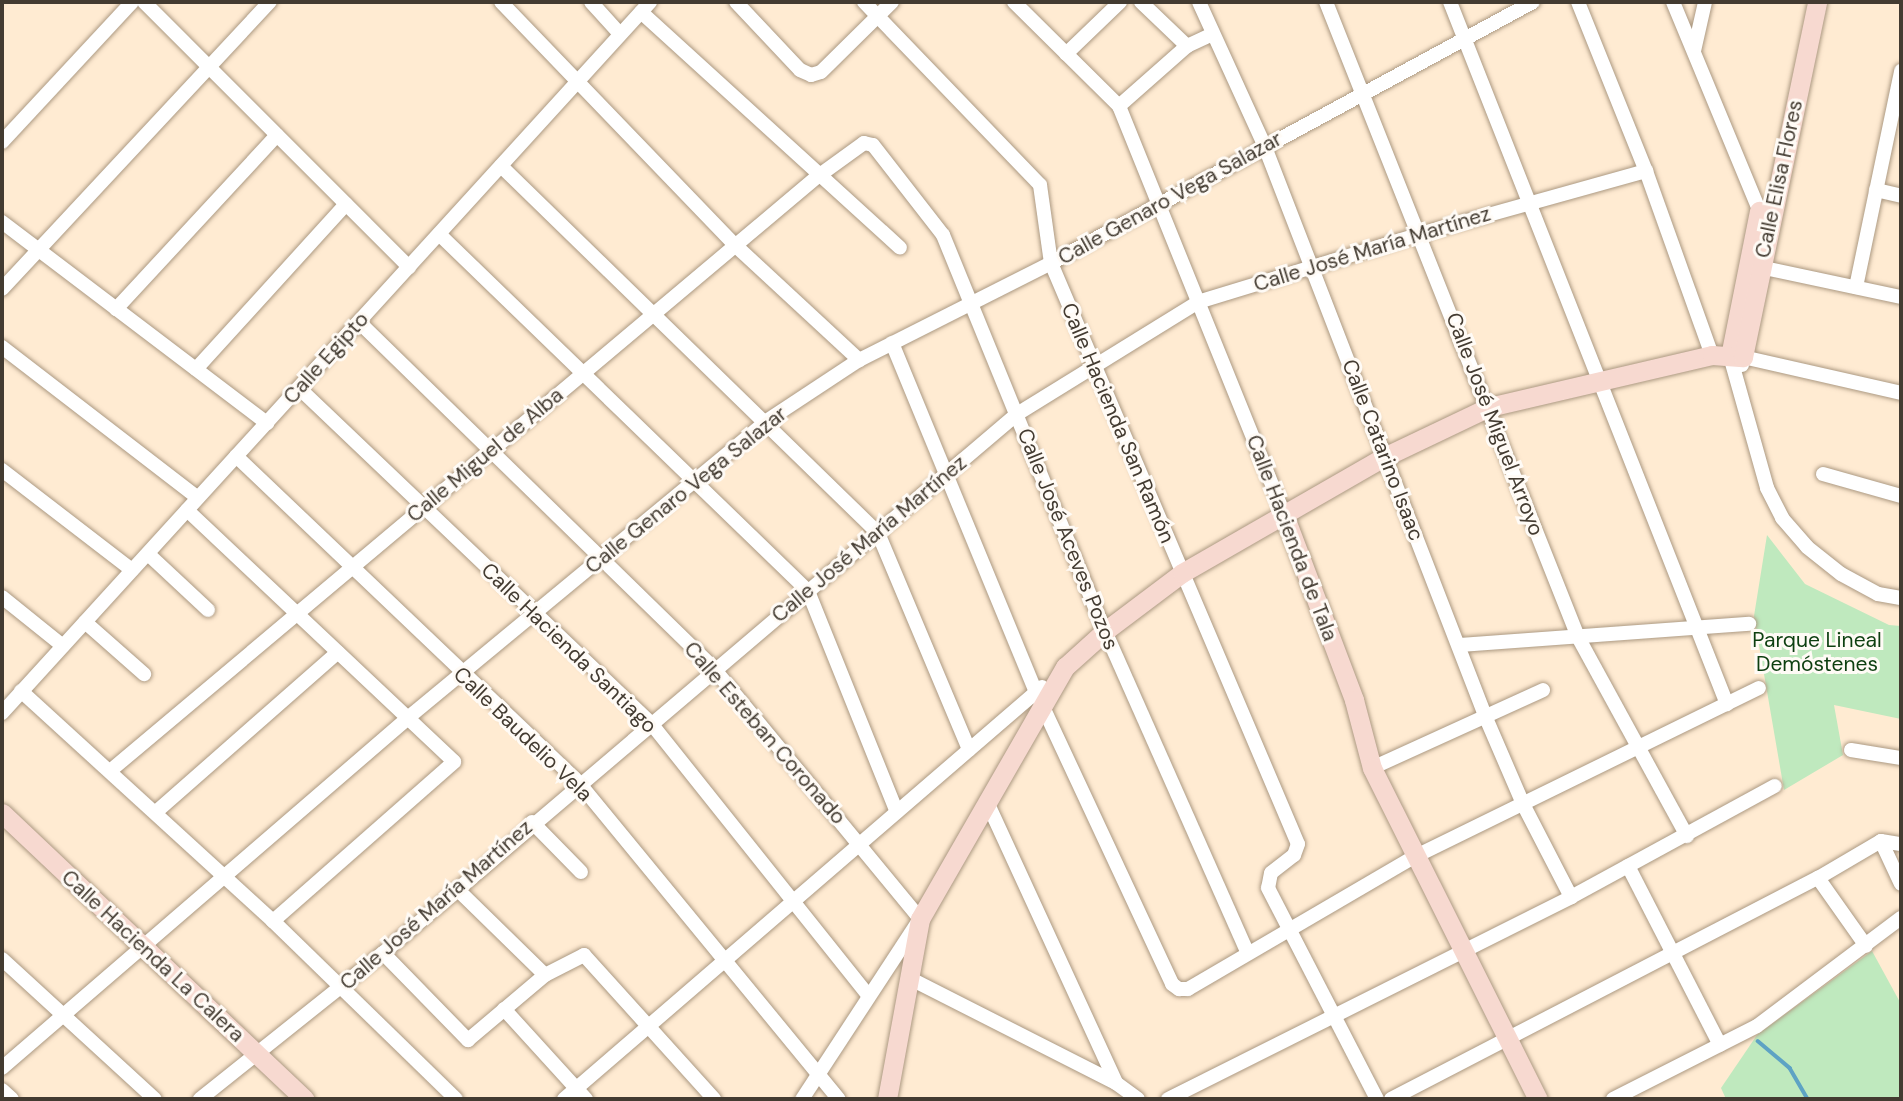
<!DOCTYPE html>
<html>
<head>
<meta charset="utf-8">
<style>
	body { margin:0 }
	#map { position:relative; width:1903px; height:1101px; overflow:hidden; background:#ffebd2; font-family:"DM Sans",sans-serif }
	div>[style] { position:absolute }
	.green>* { inset:0; background:#bfe9be }
	.stream>* { height:3.5px; margin:-1.75px; padding:0 1.75px; transform-origin:1.75px; border-radius:1.75px; background:#5ea3c4 }
	.roads { filter:drop-shadow(0 0 2px #ac9982) drop-shadow(0 0 2px #ac9982) }
	.street>* { height:14px; margin:-7px; padding:0 7px; transform-origin:7px; border-radius:7px; background:#fff }
	.secondary>* { height:19px; margin:-9.5px; padding:0 9.5px; transform-origin:9.5px; border-radius:9.5px; background:#f7d9d0 }
	span { translate:-50% -50%; white-space:nowrap; text-align:center; line-height:1.15; -webkit-text-stroke:6px #fffbf6; paint-order:stroke }
	.street-label { font-size:21px; color:#433b31 }
	.park-label { font-size:21px; color:#0d3f10 }
	.frame { position:absolute; inset:0; border:4px solid #433b31; pointer-events:none }
</style>
</head>
<body>
<div id="map">
	<div class="green">
		<div style="clip-path:polygon(1767px 535px,1805px 584px,1889px 625px,1901px 626px,1901px 719px,1834px 705px,1843px 755px,1784px 790px,1754px 616px)"></div>
		<div style="clip-path:polygon(1872px 951px,1901px 1004px,1901px 1099px,1726px 1099px,1721px 1088px,1757px 1035px)"></div>
	</div>
	<div class="stream">
		<div style="left:1758px;top:1041px;width:42px;rotate:40.2deg"></div>
		<div style="left:1790px;top:1068px;width:36px;rotate:60deg"></div>
	</div>
	<div class="roads">
		<div class="street">
			<div style="left:144px;top:2px;width:375px;rotate:45deg"></div>
			<div style="left:501px;top:2px;width:339px;rotate:46.1deg"></div>
			<div style="left:736px;top:246px;width:168px;rotate:42.8deg"></div>
			<div style="left:591px;top:2px;width:43px;rotate:47.8deg"></div>
			<div style="left:736px;top:2px;width:93px;rotate:46.7deg"></div>
			<div style="left:800px;top:70px;width:12px;rotate:24deg"></div>
			<div style="left:811px;top:75px;width:10px;rotate:-17deg"></div>
			<div style="left:821px;top:72px;width:100px;rotate:-44.6deg"></div>
			<div style="left:864px;top:2px;width:254px;rotate:46.1deg"></div>
			<div style="left:1040px;top:185px;width:79px;rotate:82deg"></div>
			<div style="left:1051px;top:263px;width:631px;rotate:66.97deg"></div>
			<div style="left:1298px;top:844px;width:12px;rotate:110deg"></div>
			<div style="left:1294px;top:855px;width:29px;rotate:142deg"></div>
			<div style="left:1271px;top:873px;width:15px;rotate:101deg"></div>
			<div style="left:1268px;top:888px;width:237px;rotate:62.7deg"></div>
			<div style="left:1014px;top:2px;width:148px;rotate:44.7deg"></div>
			<div style="left:1119px;top:106px;width:443px;rotate:68deg"></div>
			<div style="left:1141px;top:2px;width:64px;rotate:43.7deg"></div>
			<div style="left:1199px;top:2px;width:159px;rotate:65.5deg"></div>
			<div style="left:1265px;top:147px;width:612px;rotate:68.84deg"></div>
			<div style="left:1486px;top:718px;width:94px;rotate:66.7deg"></div>
			<div style="left:1523px;top:804px;width:105px;rotate:62.7deg"></div>
			<div style="left:1326px;top:2px;width:683px;rotate:68.35deg"></div>
			<div style="left:1578px;top:637px;width:227px;rotate:61.3deg"></div>
			<div style="left:1450px;top:2px;width:755px;rotate:68.47deg"></div>
			<div style="left:1578px;top:2px;width:182px;rotate:68.1deg"></div>
			<div style="left:1646px;top:171px;width:195px;rotate:70.3deg"></div>
			<div style="left:1673px;top:2px;width:235px;rotate:67.5deg"></div>
			<div style="left:641px;top:12px;width:350px;rotate:42.3deg"></div>
			<div style="left:1694px;top:51px;width:50px;rotate:-77.3deg"></div>
			<div style="left:1066px;top:54px;width:75px;rotate:-43.9deg"></div>
			<div style="left:1119px;top:106px;width:91px;rotate:-41.4deg"></div>
			<div style="left:1187px;top:46px;width:26px;rotate:-25deg"></div>
			<div style="left:2px;top:142px;width:191px;rotate:-47.1deg"></div>
			<div style="left:501px;top:166px;width:526px;rotate:44.23deg"></div>
			<div style="left:878px;top:533px;width:235px;rotate:67.2deg"></div>
			<div style="left:1876px;top:190px;width:26px;rotate:13deg"></div>
			<div style="left:2px;top:222px;width:333px;rotate:37.2deg"></div>
			<div style="left:439px;top:234px;width:513px;rotate:44.05deg"></div>
			<div style="left:808px;top:591px;width:238px;rotate:68.1deg"></div>
			<div style="left:1755px;top:266px;width:149px;rotate:12deg"></div>
			<div style="left:1856px;top:287px;width:221px;rotate:-78.2deg"></div>
			<div style="left:2px;top:289px;width:393px;rotate:-47deg"></div>
			<div style="left:116px;top:309px;width:237px;rotate:-47.2deg"></div>
			<div style="left:359px;top:322px;width:498px;rotate:44.3deg"></div>
			<div style="left:715px;top:670px;width:323px;rotate:50.5deg"></div>
			<div style="left:920px;top:919px;width:215px;rotate:123.2deg"></div>
			<div style="left:892px;top:343px;width:378px;rotate:67.6deg"></div>
			<div style="left:1036px;top:692px;width:322px;rotate:65deg"></div>
			<div style="left:1172px;top:984px;width:9px;rotate:36deg"></div>
			<div style="left:1179px;top:989px;width:9px"></div>
			<div style="left:1188px;top:989px;width:262px;rotate:-30.3deg"></div>
			<div style="left:1414px;top:857px;width:384px;rotate:-26.1deg"></div>
			<div style="left:2px;top:347px;width:247px;rotate:37.6deg"></div>
			<div style="left:1730px;top:356px;width:137px;rotate:74.3deg"></div>
			<div style="left:1767px;top:488px;width:34px;rotate:63deg"></div>
			<div style="left:1782px;top:518px;width:38px;rotate:49deg"></div>
			<div style="left:1807px;top:547px;width:43px;rotate:38.5deg"></div>
			<div style="left:1841px;top:574px;width:42px;rotate:28.4deg"></div>
			<div style="left:1878px;top:594px;width:23px;rotate:10deg"></div>
			<div style="left:1742px;top:365px;width:8px;rotate:-83deg"></div>
			<div style="left:1743px;top:357px;width:162px;rotate:12.8deg"></div>
			<div style="left:196px;top:369px;width:223px;rotate:-47.7deg"></div>
			<div style="left:299px;top:388px;width:485px;rotate:43.6deg"></div>
			<div style="left:650px;top:722px;width:349px;rotate:51.4deg"></div>
			<div style="left:236px;top:456px;width:474px;rotate:43.6deg"></div>
			<div style="left:579px;top:783px;width:409px;rotate:50.6deg"></div>
			<div style="left:2px;top:470px;width:164px;rotate:37.6deg"></div>
			<div style="left:1823px;top:474px;width:81px;rotate:15.8deg"></div>
			<div style="left:187px;top:510px;width:367px;rotate:43.3deg"></div>
			<div style="left:454px;top:762px;width:241px;rotate:138.7deg"></div>
			<div style="left:148px;top:554px;width:82px;rotate:43deg"></div>
			<div style="left:2px;top:597px;width:78px;rotate:38.8deg"></div>
			<div style="left:85px;top:622px;width:79px;rotate:41.4deg"></div>
			<div style="left:1460px;top:645px;width:290px;rotate:-4.2deg"></div>
			<div style="left:21px;top:691px;width:341px;rotate:42.4deg"></div>
			<div style="left:273px;top:921px;width:255px;rotate:44.2deg"></div>
			<div style="left:2px;top:713px;width:962px;rotate:-47.65deg"></div>
			<div style="left:1851px;top:750px;width:51px;rotate:9.1deg"></div>
			<div style="left:1372px;top:768px;width:188px;rotate:-24.5deg"></div>
			<div style="left:110px;top:771px;width:923px;rotate:-40.04deg"></div>
			<div style="left:817px;top:177px;width:58px;rotate:-35.9deg"></div>
			<div style="left:864px;top:143px;width:9px;rotate:13deg"></div>
			<div style="left:873px;top:145px;width:114px;rotate:52.1deg"></div>
			<div style="left:943px;top:235px;width:428px;rotate:67.8deg"></div>
			<div style="left:1105px;top:631px;width:352px;rotate:66.1deg"></div>
			<div style="left:987px;top:802px;width:309px;rotate:65.3deg"></div>
			<div style="left:156px;top:812px;width:242px;rotate:-41.3deg"></div>
			<div style="left:532px;top:822px;width:70px;rotate:45.6deg"></div>
			<div style="left:1881px;top:841px;width:47px;rotate:65.1deg"></div>
			<div style="left:1628px;top:866px;width:201px;rotate:62.8deg"></div>
			<div style="left:1818px;top:878px;width:83px;rotate:54.8deg"></div>
			<div style="left:457px;top:889px;width:123px;rotate:44.3deg"></div>
			<div style="left:383px;top:953px;width:122px;rotate:45.7deg"></div>
			<div style="left:468px;top:1040px;width:101px;rotate:-40.2deg"></div>
			<div style="left:545px;top:975px;width:44px;rotate:-27.1deg"></div>
			<div style="left:584px;top:955px;width:194px;rotate:47.9deg"></div>
			<div style="left:2px;top:959px;width:207px;rotate:42.5deg"></div>
			<div style="left:909px;top:978px;width:232px;rotate:26.9deg"></div>
			<div style="left:1116px;top:1083px;width:27px;rotate:36deg"></div>
			<div style="left:504px;top:1009px;width:122px;rotate:47.7deg"></div>
			<div style="left:2px;top:1068px;width:537px;rotate:-40.77deg"></div>
			<div style="left:409px;top:717px;width:462px;rotate:-39.6deg"></div>
			<div style="left:765px;top:422px;width:113px;rotate:-33.4deg"></div>
			<div style="left:859px;top:360px;width:215px;rotate:-26.8deg"></div>
			<div style="left:1051px;top:263px;width:548px;rotate:-28.44deg"></div>
			<div style="left:2px;top:1090px;width:13px;rotate:42deg"></div>
			<div style="left:200px;top:1099px;width:234px;rotate:-38.6deg"></div>
			<div style="left:383px;top:953px;width:832px;rotate:-40.37deg"></div>
			<div style="left:1017px;top:414px;width:213px;rotate:-31.7deg"></div>
			<div style="left:1198px;top:302px;width:232px;rotate:-17deg"></div>
			<div style="left:1420px;top:234px;width:235px;rotate:-15.6deg"></div>
			<div style="left:564px;top:1099px;width:631px;rotate:-40.76deg"></div>
			<div style="left:1168px;top:1099px;width:451px;rotate:-26.6deg"></div>
			<div style="left:1571px;top:897px;width:232px;rotate:-28.6deg"></div>
			<div style="left:1391px;top:1099px;width:481px;rotate:-27.4deg"></div>
			<div style="left:1818px;top:878px;width:73px;rotate:-30.4deg"></div>
			<div style="left:1881px;top:841px;width:20px;rotate:9deg"></div>
			<div style="left:1613px;top:1099px;width:161px;rotate:-26.9deg"></div>
			<div style="left:1757px;top:1026px;width:180px;rotate:-36.9deg"></div>
		</div>
		<div class="secondary">
			<div style="left:1730px;top:356px;width:148px;rotate:-78.7deg"></div>
			<div style="left:1285px;top:517px;width:196px;rotate:69.3deg"></div>
			<div style="left:1354px;top:700px;width:70px;rotate:75.2deg"></div>
			<div style="left:1372px;top:768px;width:370px;rotate:63.4deg"></div>
			<div style="left:2px;top:813px;width:416px;rotate:43.4deg"></div>
			<div style="left:887px;top:1099px;width:183px;rotate:-79.6deg"></div>
			<div style="left:920px;top:919px;width:291px;rotate:-60.1deg"></div>
			<div style="left:1065px;top:667px;width:54px;rotate:-42deg"></div>
			<div style="left:1105px;top:631px;width:96px;rotate:-37deg"></div>
			<div style="left:1182px;top:573px;width:233px;rotate:-29.9deg"></div>
			<div style="left:1384px;top:457px;width:116px;rotate:-25.5deg"></div>
			<div style="left:1489px;top:407px;width:229px;rotate:-13.1deg"></div>
			<div style="left:1712px;top:355px;width:31px;rotate:4deg"></div>
			<div style="left:1743px;top:357px;width:363px;rotate:-78.2deg"></div>
		</div>
	</div>
	<div class="street-label">
		<span style="left:1779px;top:179px;rotate:-78deg">Calle Elisa Flores</span>
		<span style="left:1170px;top:198px;rotate:-29deg">Calle Genaro Vega Salazar</span>
		<span style="left:1372px;top:249px;rotate:-17deg">Calle José María Martínez</span>
		<span style="left:326px;top:358px;rotate:-48deg">Calle Egipto</span>
		<span style="left:1118px;top:423px;rotate:67deg">Calle Hacienda San Ramón</span>
		<span style="left:1495px;top:424px;rotate:69deg">Calle José Miguel Arroyo</span>
		<span style="left:1383px;top:450px;rotate:69deg">Calle Catarino Isaac</span>
		<span style="left:485px;top:455px;rotate:-40deg">Calle Miguel de Alba</span>
		<span style="left:686px;top:490px;rotate:-39deg">Calle Genaro Vega Salazar</span>
		<span style="left:1292px;top:538px;rotate:69deg">Calle Hacienda de Tala</span>
		<span style="left:869px;top:539px;rotate:-40deg">Calle José María Martínez</span>
		<span style="left:1068px;top:539px;rotate:68deg">Calle José Aceves Pozos</span>
		<span style="left:569px;top:648px;rotate:44deg">Calle Hacienda Santiago</span>
		<span style="left:765px;top:733px;rotate:49deg">Calle Esteban Coronado</span>
		<span style="left:523px;top:734px;rotate:44deg">Calle Baudelio Vela</span>
		<span style="left:436px;top:905px;rotate:-41deg">Calle José María Martínez</span>
		<span style="left:153px;top:956px;rotate:43deg">Calle Hacienda La Calera</span>
	</div>
	<div class="park-label">
		<span style="left:1817px;top:652px">Parque Lineal<br>Demóstenes</span>
	</div>
	<div class="frame"></div>
</div>
</body>
</html>
